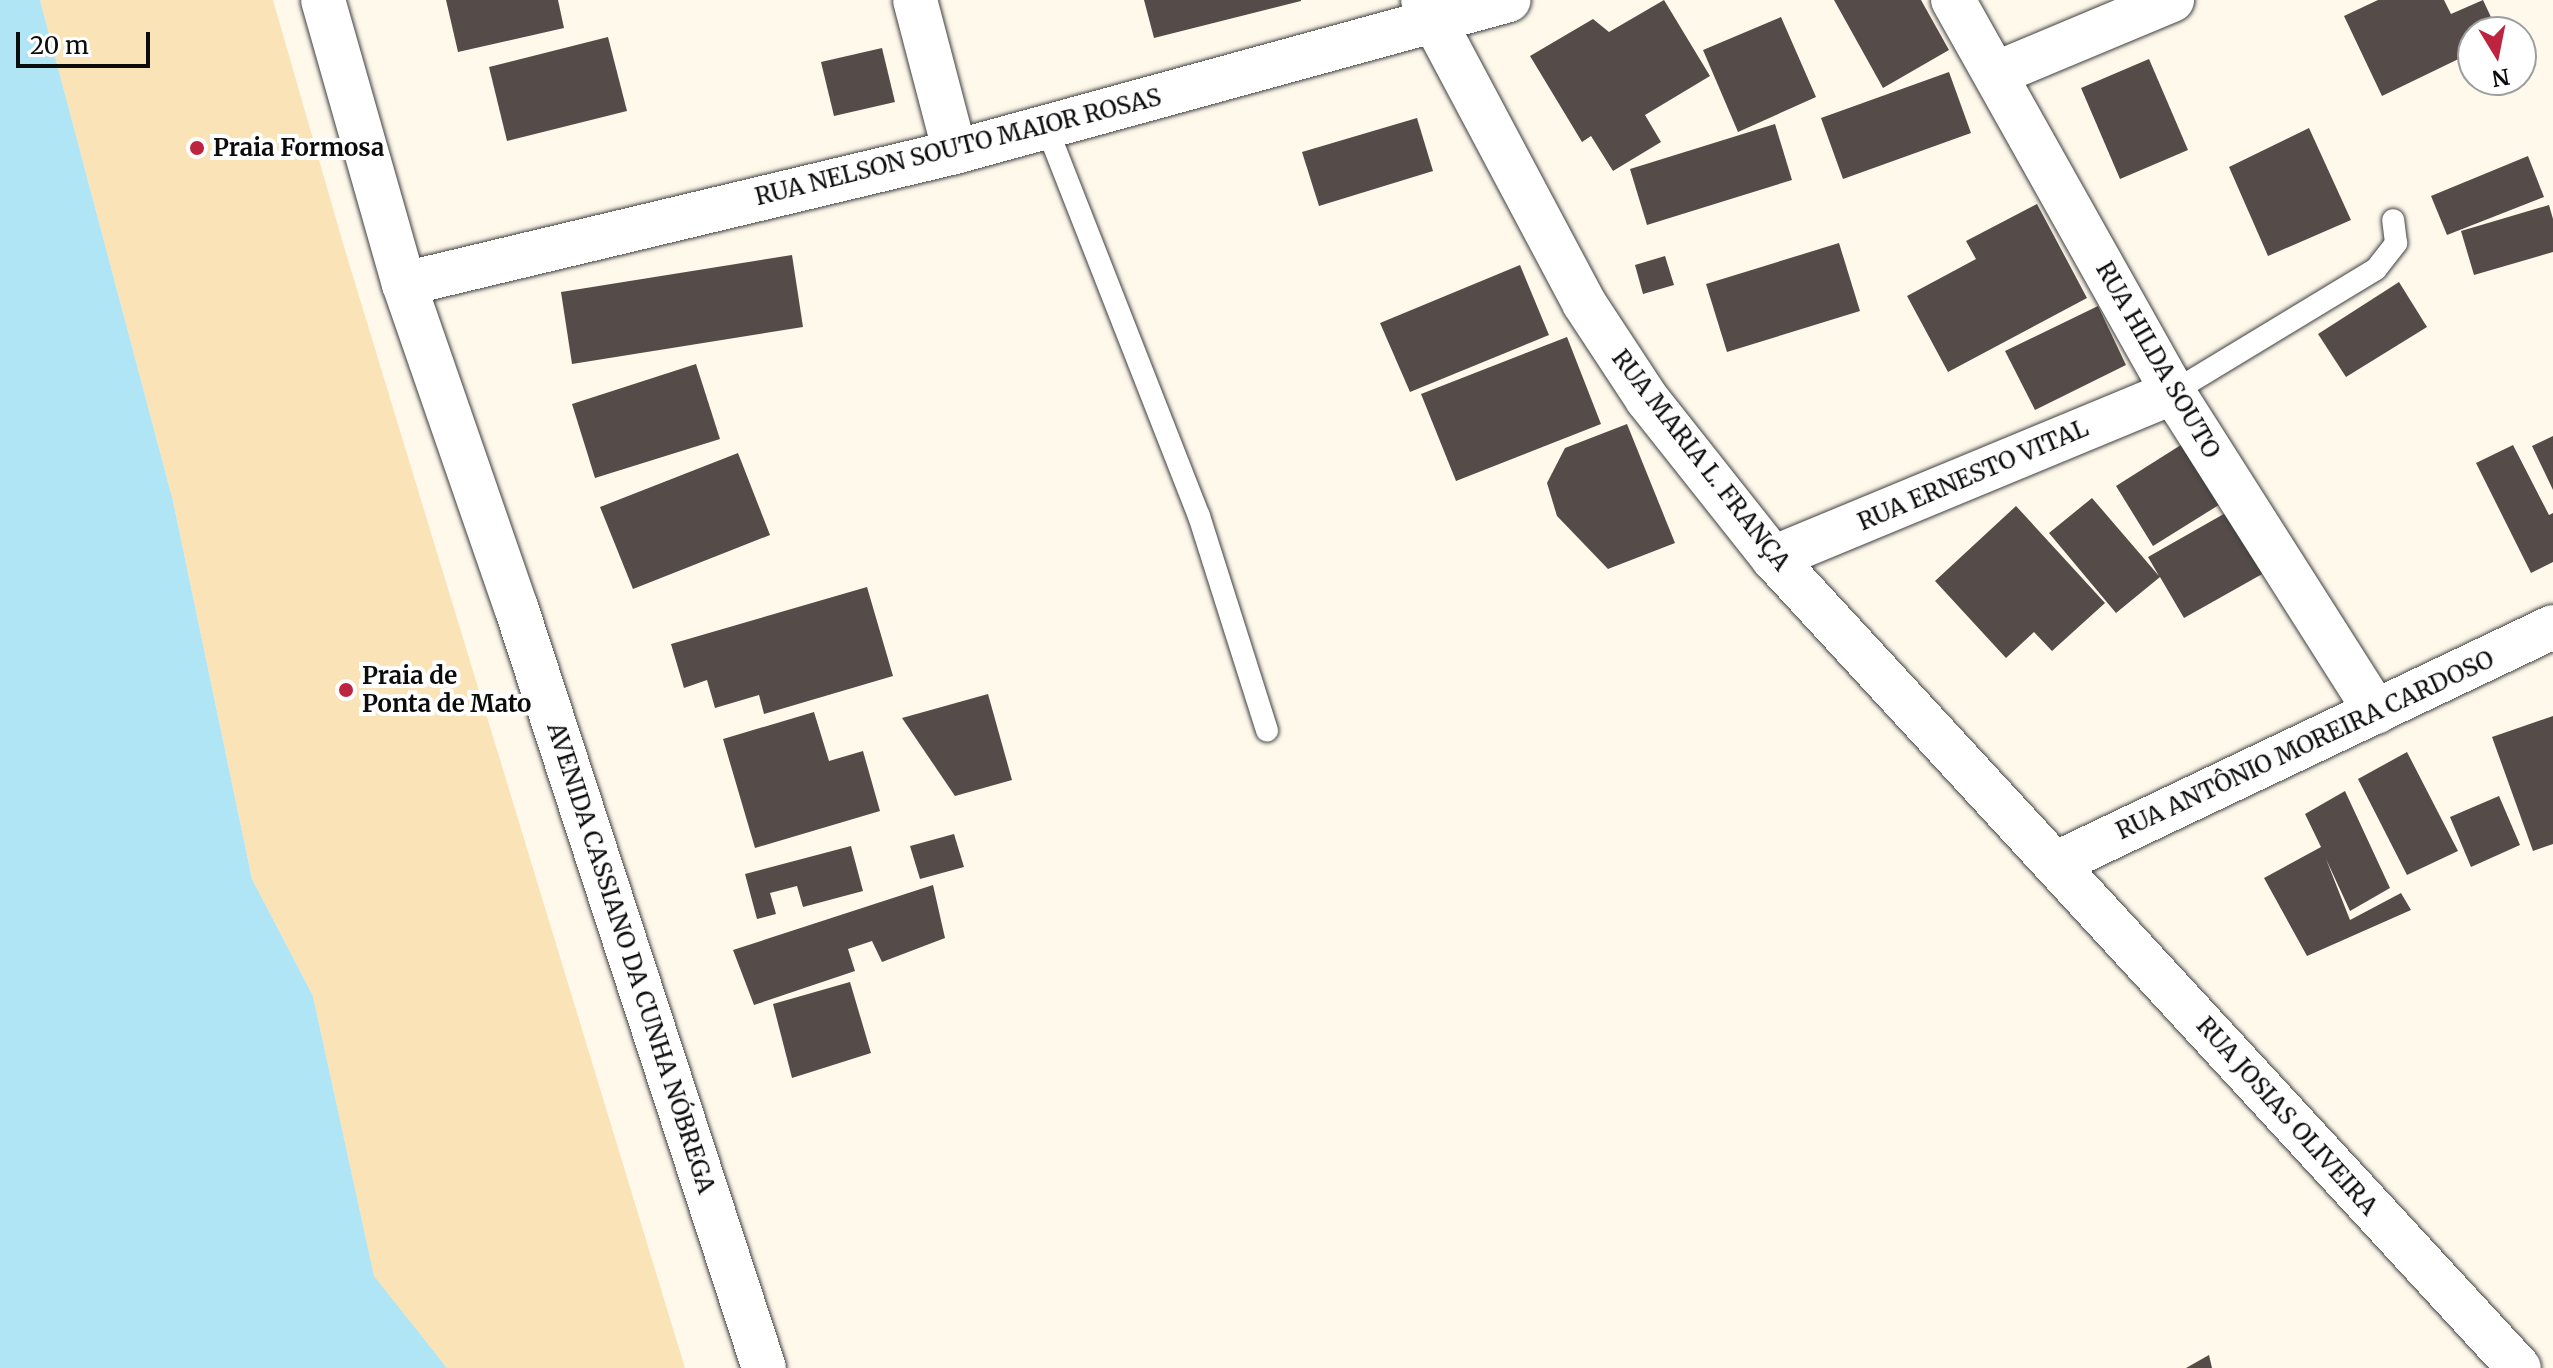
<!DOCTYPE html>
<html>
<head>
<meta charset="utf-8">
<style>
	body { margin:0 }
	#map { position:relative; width:2553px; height:1368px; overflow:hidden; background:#fff9ec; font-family:Merriweather,serif }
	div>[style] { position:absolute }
	.sand>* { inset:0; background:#fbe3b8 }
	.water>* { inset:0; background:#b0e5f6 }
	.building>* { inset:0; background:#554c49 }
	.roads { filter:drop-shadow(0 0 2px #3f3f3f) drop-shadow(0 0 2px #3f3f3f) }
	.lane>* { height:22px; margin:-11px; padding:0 11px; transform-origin:11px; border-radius:11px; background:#fff }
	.street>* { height:44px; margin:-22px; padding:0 22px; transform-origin:22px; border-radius:22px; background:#fff }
	.dots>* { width:22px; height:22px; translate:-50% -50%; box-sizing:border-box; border:4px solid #fff; border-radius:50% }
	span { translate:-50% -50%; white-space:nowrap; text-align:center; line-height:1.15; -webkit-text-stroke:8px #fff; paint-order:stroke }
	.street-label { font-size:24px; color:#0c0c0c }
	.poi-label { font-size:24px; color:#0c0c0c; font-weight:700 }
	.left { translate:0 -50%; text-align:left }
	.north { position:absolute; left:2457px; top:16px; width:80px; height:80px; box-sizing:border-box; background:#fff; border:2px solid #9e9e9e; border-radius:50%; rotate:170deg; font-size:22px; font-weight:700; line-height:32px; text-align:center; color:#0c0c0c }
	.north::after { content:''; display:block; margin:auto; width:28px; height:36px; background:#bd243f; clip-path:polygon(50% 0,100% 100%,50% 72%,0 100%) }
	.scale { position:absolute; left:16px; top:32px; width:134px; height:36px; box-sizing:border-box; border:4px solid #0c0c0c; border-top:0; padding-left:10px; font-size:24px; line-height:28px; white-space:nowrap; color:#0c0c0c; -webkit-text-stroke:6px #fff; paint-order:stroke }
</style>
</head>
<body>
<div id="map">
	<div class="sand">
		<div style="clip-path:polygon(40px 0,273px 0,345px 250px,685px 1368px,447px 1368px,374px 1277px,313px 996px,252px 879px,173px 501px)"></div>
	</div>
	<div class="water">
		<div style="clip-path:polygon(0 0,40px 0,173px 501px,252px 879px,313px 996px,374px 1276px,447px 1368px,0 1368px)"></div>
	</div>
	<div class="building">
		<div style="clip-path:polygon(446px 0,558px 0,564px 28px,458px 52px)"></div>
		<div style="clip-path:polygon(1144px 0,1301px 0,1301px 1px,1154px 38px)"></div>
		<div style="clip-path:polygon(1664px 0,1710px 76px,1645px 115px,1661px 142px,1613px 171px,1591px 136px,1582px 142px,1530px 56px,1593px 19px,1609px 32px)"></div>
		<div style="clip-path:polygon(1834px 0,1921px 0,1949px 50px,1883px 88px)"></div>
		<div style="clip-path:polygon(2378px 0,2444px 0,2451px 14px,2483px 0,2498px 32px,2473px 32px,2473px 52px,2382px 96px,2344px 16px)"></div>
		<div style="clip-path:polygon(1781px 17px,1816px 97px,1738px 132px,1703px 50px)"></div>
		<div style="clip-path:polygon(608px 37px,627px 111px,507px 141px,489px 67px)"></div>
		<div style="clip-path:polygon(882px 48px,895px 102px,834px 116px,821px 62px)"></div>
		<div style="clip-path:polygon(2149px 59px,2188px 150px,2120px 179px,2081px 88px)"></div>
		<div style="clip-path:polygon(1949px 72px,1971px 133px,1843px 179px,1821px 118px)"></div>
		<div style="clip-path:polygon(1417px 118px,1433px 171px,1319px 206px,1302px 152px)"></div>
		<div style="clip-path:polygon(1775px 124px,1792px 180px,1647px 225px,1630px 169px)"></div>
		<div style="clip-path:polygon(2309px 128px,2351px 220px,2268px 256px,2229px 167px)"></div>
		<div style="clip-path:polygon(2528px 156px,2544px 197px,2447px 235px,2431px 196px)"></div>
		<div style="clip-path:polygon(2037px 204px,2087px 298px,1948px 372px,1907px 296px,1976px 259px,1966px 241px)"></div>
		<div style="clip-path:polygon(2549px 205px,2553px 219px,2553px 252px,2474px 275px,2461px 231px)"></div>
		<div style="clip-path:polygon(1839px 243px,1860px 311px,1727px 352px,1706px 284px)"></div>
		<div style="clip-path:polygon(792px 255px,803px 327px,572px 364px,561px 292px)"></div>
		<div style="clip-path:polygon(1665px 256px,1674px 285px,1643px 294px,1635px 265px)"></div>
		<div style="clip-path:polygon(1520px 265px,1549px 335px,1410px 392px,1380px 323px)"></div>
		<div style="clip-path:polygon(2399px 282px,2427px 327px,2346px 377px,2318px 334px)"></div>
		<div style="clip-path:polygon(2098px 306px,2126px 365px,2035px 410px,2005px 351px)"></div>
		<div style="clip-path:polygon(1567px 337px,1601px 424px,1456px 481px,1421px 394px)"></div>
		<div style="clip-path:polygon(696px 364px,720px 439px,595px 478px,572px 404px)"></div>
		<div style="clip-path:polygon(1627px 424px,1675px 543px,1608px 569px,1557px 516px,1547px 483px,1565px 448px)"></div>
		<div style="clip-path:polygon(2553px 436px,2553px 490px,2532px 446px)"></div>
		<div style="clip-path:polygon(2184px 443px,2222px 503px,2153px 546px,2116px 486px)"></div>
		<div style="clip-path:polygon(2513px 445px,2549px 515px,2553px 513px,2553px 562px,2531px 573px,2476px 463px)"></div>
		<div style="clip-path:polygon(738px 453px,770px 535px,633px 589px,600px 507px)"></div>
		<div style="clip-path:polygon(2092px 498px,2159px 576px,2148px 557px,2229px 511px,2264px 573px,2184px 618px,2160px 577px,2116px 613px,2049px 533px)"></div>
		<div style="clip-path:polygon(2016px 506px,2105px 603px,2052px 651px,2034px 632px,2006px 658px,1935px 581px)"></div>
		<div style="clip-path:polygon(867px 587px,893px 676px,764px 714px,759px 695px,715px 708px,707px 680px,684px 688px,671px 644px)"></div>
		<div style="clip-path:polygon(988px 694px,1012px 780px,955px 796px,902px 718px)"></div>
		<div style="clip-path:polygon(814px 712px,829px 761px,863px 751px,880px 811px,755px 848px,723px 739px)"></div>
		<div style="clip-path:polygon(2553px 716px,2553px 844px,2533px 851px,2492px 737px)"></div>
		<div style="clip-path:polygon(2407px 752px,2458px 851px,2407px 875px,2358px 779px)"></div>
		<div style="clip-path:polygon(2345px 791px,2390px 888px,2350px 911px,2326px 859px,2350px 920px,2401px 893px,2411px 910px,2307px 956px,2264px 878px,2321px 847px,2305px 814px)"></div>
		<div style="clip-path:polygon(2499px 796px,2520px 845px,2471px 867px,2450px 817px)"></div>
		<div style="clip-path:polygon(954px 834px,964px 867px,920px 879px,910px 846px)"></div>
		<div style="clip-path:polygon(851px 846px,863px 891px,803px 907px,797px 886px,770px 893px,776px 914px,757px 919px,745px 874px)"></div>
		<div style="clip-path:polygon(933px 885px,945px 938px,882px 962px,872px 941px,848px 949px,855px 971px,754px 1005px,733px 950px)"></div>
		<div style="clip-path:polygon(850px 982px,871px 1053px,792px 1078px,773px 1004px)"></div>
		<div style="clip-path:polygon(2209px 1355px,2212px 1368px,2186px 1368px)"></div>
	</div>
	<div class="roads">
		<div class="lane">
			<div style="left:1046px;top:126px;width:419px;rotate:68.6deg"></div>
			<div style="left:1199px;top:516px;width:225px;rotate:72.4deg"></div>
			<div style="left:2173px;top:392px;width:237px;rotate:-31.2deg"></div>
			<div style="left:2376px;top:269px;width:33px;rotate:-52deg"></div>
			<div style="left:2396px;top:243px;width:23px;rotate:-97deg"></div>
		</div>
		<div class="street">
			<div style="left:323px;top:0;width:295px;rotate:74.1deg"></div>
			<div style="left:404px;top:284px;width:342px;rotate:70.9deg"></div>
			<div style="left:516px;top:607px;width:800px;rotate:71.95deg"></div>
			<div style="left:915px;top:0;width:157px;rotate:75.3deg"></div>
			<div style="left:1423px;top:0;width:343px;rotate:62deg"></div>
			<div style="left:1584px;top:303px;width:115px;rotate:56.7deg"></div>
			<div style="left:1647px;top:399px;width:203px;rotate:51.6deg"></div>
			<div style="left:1773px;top:558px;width:1101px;rotate:47.36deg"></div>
			<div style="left:1953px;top:0;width:450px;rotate:60.7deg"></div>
			<div style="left:2173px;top:392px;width:379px;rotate:57.6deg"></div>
			<div style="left:1995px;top:74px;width:192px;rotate:-22.7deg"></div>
			<div style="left:404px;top:284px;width:567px;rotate:-13.47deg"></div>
			<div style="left:955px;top:152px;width:574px;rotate:-15.34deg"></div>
			<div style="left:1773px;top:558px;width:433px;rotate:-22.5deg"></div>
			<div style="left:2057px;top:863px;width:549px;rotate:-25.45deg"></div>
		</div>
	</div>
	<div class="dots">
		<div style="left:197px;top:148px;background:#bd243f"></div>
		<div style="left:346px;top:690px;background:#bd243f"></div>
	</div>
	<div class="street-label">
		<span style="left:958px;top:147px;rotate:-14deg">RUA NELSON SOUTO MAIOR ROSAS</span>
		<span style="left:2158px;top:360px;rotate:60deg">RUA HILDA SOUTO</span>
		<span style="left:1701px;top:460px;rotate:52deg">RUA MARIA L. FRANÇA</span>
		<span style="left:1973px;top:475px;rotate:-23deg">RUA ERNESTO VITAL</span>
		<span style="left:2305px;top:745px;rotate:-25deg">RUA ANTÔNIO MOREIRA CARDOSO</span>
		<span style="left:631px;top:958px;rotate:72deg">AVENIDA CASSIANO DA CUNHA NÓBREGA</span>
		<span style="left:2287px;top:1116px;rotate:48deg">RUA JOSIAS OLIVEIRA</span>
	</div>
	<div class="poi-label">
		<span class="left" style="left:213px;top:148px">Praia Formosa</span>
		<span class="left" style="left:362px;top:690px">Praia de<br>Ponta de Mato</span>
	</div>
	<div class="north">N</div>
	<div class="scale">20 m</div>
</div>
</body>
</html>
